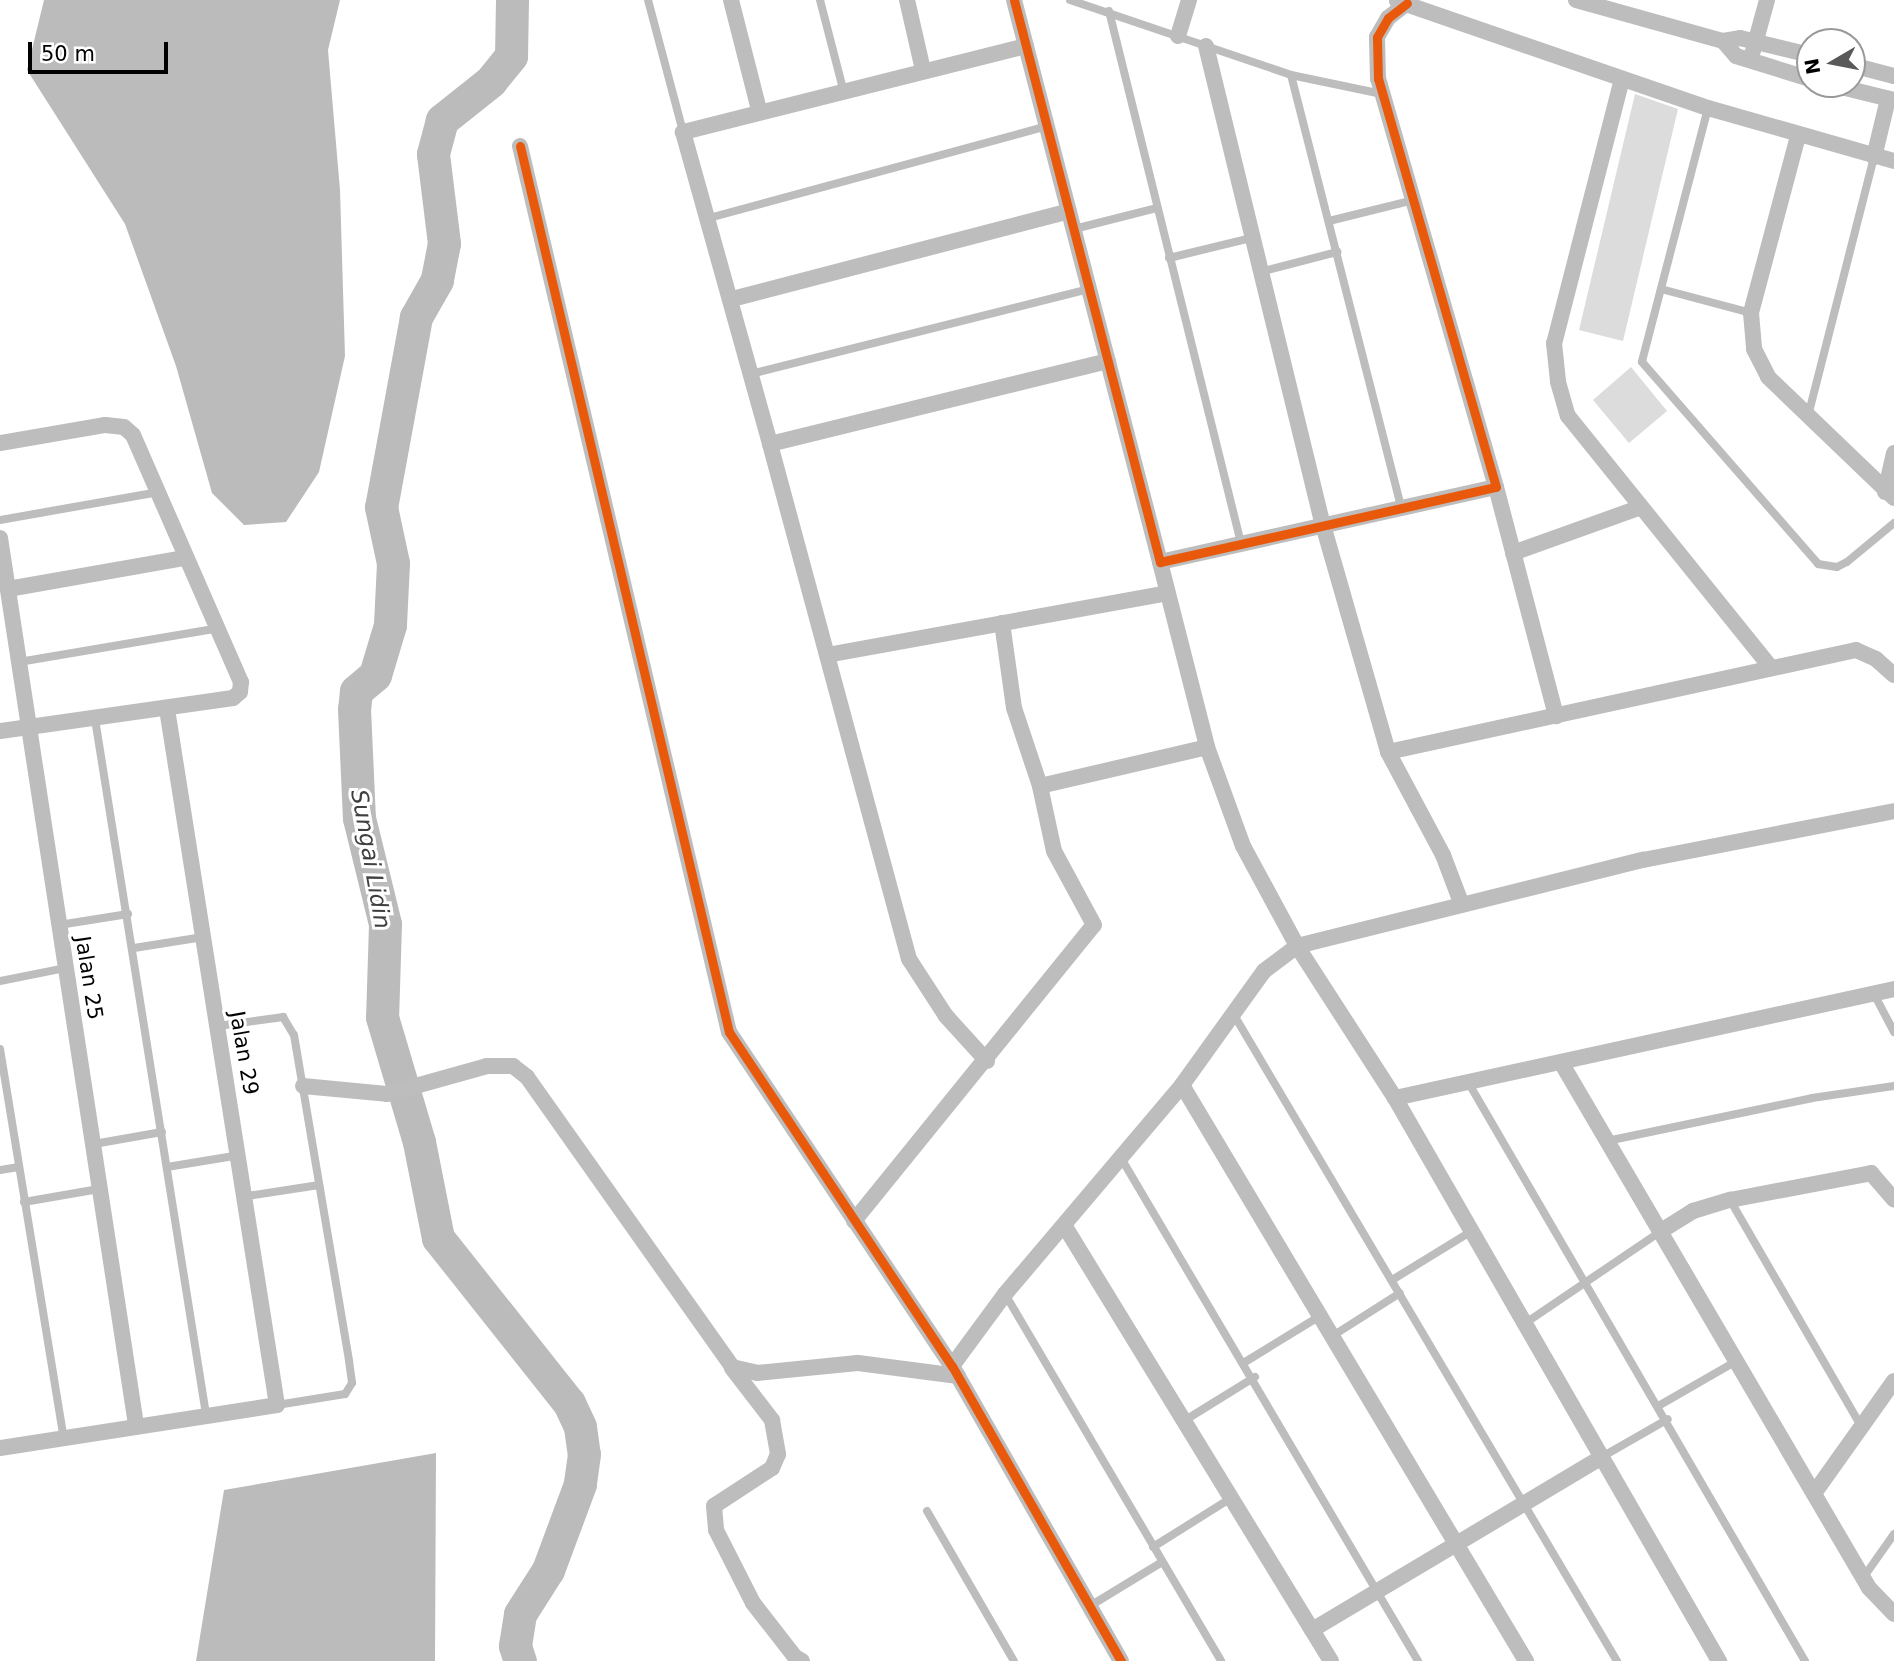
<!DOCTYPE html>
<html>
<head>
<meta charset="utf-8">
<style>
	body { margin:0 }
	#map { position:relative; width:1894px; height:1661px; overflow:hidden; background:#fff; font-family:"DejaVu Sans",sans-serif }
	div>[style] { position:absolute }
	.water>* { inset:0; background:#bbb }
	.river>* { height:33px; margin:-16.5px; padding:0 16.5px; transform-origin:16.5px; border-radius:16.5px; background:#bbb }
	.building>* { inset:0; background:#dcdcdc }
	.service>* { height:8px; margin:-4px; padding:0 4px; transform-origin:4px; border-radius:4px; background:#bdbdbd }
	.minor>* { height:16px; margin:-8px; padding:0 8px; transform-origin:8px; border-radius:8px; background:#bdbdbd }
	.cycleway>* { height:9px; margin:-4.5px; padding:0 4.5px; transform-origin:4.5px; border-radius:4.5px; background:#e8590c }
	span { translate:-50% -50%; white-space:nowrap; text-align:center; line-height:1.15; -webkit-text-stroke:6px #fff; paint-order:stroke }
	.street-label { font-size:21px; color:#000 }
	.water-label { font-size:23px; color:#3f3f3f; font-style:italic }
	.north { position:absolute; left:1796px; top:28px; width:70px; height:70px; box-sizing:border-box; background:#fff; border:2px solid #999; border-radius:50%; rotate:260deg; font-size:19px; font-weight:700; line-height:28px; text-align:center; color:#000 }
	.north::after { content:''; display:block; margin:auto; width:24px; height:32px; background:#595959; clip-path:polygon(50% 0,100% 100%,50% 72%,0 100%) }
	.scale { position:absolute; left:28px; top:42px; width:140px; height:32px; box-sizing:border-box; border:4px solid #000; border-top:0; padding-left:9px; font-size:21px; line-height:24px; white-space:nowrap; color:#000; -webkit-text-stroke:5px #fff; paint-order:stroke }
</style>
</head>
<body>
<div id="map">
	<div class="water">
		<div style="clip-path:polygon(44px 0,340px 0,328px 50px,340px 190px,345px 356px,319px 472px,286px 522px,244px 525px,212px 493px,176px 366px,125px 224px,27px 70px)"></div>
		<div style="clip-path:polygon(436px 1453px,435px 1661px,196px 1661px,224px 1490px)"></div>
	</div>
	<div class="river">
		<div style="left:512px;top:0;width:56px;rotate:91deg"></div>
		<div style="left:511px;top:56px;width:32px;rotate:129deg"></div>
		<div style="left:491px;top:81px;width:63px;rotate:141.5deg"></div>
		<div style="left:442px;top:120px;width:35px;rotate:105deg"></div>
		<div style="left:433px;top:154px;width:90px;rotate:83deg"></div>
		<div style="left:444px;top:243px;width:38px;rotate:101deg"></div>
		<div style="left:437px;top:280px;width:43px;rotate:119.6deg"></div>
		<div style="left:416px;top:317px;width:193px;rotate:100.4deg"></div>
		<div style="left:381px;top:507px;width:57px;rotate:77.9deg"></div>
		<div style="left:393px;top:563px;width:62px;rotate:92.8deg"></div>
		<div style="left:390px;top:625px;width:52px;rotate:106.7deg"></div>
		<div style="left:375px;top:675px;width:25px;rotate:140deg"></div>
		<div style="left:356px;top:691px;width:18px;rotate:96deg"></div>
		<div style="left:354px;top:709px;width:109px;rotate:87.4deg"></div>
		<div style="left:359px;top:818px;width:109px;rotate:76.2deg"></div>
		<div style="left:385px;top:924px;width:93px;rotate:91.8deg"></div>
		<div style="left:382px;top:1017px;width:130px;rotate:73.5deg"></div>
		<div style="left:419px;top:1142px;width:98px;rotate:78.8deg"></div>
		<div style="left:438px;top:1238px;width:211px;rotate:51.6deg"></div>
		<div style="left:569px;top:1403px;width:26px;rotate:65deg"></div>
		<div style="left:580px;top:1427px;width:27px;rotate:82deg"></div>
		<div style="left:584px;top:1454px;width:30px;rotate:98deg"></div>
		<div style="left:580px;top:1484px;width:92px;rotate:110.4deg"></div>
		<div style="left:548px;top:1570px;width:52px;rotate:122.5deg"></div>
		<div style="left:520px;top:1614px;width:32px;rotate:99deg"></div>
		<div style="left:515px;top:1646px;width:16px;rotate:72deg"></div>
	</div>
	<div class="building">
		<div style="clip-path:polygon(1635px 94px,1678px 109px,1623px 341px,1579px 330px)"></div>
		<div style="clip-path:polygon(1631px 367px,1667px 411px,1629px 443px,1593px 400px)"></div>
	</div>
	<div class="service">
		<div style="left:648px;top:0;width:137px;rotate:75.1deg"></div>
		<div style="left:820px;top:0;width:92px;rotate:75.5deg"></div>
		<div style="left:1070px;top:0;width:233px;rotate:18.7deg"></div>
		<div style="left:1291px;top:75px;width:93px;rotate:11.8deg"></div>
		<div style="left:1109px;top:11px;width:548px;rotate:76.07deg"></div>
		<div style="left:1291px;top:75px;width:447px;rotate:75.7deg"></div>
		<div style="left:1708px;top:108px;width:262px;rotate:104.6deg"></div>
		<div style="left:1642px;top:362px;width:268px;rotate:48.9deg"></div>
		<div style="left:1818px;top:564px;width:19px;rotate:9deg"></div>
		<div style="left:1837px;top:567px;width:11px;rotate:-27deg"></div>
		<div style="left:1847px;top:562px;width:61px;rotate:-39.7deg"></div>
		<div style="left:709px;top:218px;width:350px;rotate:-15.2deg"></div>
		<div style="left:1329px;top:221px;width:88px;rotate:-13.9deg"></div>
		<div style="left:1074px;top:229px;width:86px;rotate:-14.2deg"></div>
		<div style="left:1169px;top:258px;width:84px;rotate:-13.7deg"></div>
		<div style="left:1260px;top:272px;width:80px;rotate:-14.6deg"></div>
		<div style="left:1661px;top:289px;width:93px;rotate:14.9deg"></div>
		<div style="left:751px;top:374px;width:349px;rotate:-14.1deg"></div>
		<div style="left:1808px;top:416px;width:267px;rotate:-75.7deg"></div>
		<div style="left:0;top:520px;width:160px;rotate:-10deg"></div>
		<div style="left:19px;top:662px;width:199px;rotate:-9.6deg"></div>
		<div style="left:95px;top:719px;width:704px;rotate:80.93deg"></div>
		<div style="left:59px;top:925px;width:70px;rotate:-9.1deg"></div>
		<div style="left:134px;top:948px;width:70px;rotate:-9.1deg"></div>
		<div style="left:0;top:981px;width:66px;rotate:-11.3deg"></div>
		<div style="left:1874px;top:994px;width:43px;rotate:62.2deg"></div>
		<div style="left:1234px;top:1015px;width:751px;rotate:59.34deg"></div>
		<div style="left:218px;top:1026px;width:66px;rotate:-7.9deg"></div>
		<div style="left:283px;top:1017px;width:21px;rotate:59deg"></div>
		<div style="left:294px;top:1035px;width:331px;rotate:80.4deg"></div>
		<div style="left:349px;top:1361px;width:22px;rotate:82deg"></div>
		<div style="left:352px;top:1383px;width:13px;rotate:122deg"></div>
		<div style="left:345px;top:1394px;width:69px;rotate:170.8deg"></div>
		<div style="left:0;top:1049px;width:394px;rotate:80.7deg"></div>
		<div style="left:1468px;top:1082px;width:670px;rotate:59.8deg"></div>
		<div style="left:1607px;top:1141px;width:209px;rotate:-11.8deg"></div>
		<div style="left:1812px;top:1098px;width:83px;rotate:-8.3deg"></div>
		<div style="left:94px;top:1144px;width:69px;rotate:-10deg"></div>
		<div style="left:1121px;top:1158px;width:584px;rotate:59.44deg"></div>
		<div style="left:167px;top:1167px;width:74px;rotate:-9.3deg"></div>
		<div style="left:0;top:1170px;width:19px;rotate:-9deg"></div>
		<div style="left:247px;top:1196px;width:73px;rotate:-8.7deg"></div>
		<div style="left:1730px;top:1200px;width:263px;rotate:59.9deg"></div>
		<div style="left:24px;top:1202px;width:76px;rotate:-9.8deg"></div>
		<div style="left:1392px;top:1280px;width:92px;rotate:-31.6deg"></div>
		<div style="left:1005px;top:1294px;width:426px;rotate:59.5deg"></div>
		<div style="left:1524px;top:1324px;width:164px;rotate:-34.1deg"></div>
		<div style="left:1334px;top:1335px;width:78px;rotate:-32.5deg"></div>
		<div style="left:1245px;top:1362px;width:88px;rotate:-31.5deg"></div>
		<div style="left:1660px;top:1405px;width:84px;rotate:-29.9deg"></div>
		<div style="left:1187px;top:1419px;width:80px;rotate:-31.7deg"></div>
		<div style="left:1600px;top:1458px;width:78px;rotate:-29.8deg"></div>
		<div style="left:927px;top:1511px;width:173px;rotate:59.9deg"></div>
		<div style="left:1153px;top:1547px;width:92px;rotate:-32.1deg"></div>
		<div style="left:1863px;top:1578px;width:54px;rotate:-54.8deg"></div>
		<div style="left:1090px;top:1606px;width:84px;rotate:-31.4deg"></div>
	</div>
	<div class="minor">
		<div style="left:731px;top:0;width:114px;rotate:75.7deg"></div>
		<div style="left:907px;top:0;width:72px;rotate:77.1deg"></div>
		<div style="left:1014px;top:0;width:581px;rotate:75.44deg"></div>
		<div style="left:1160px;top:562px;width:344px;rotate:-12.6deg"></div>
		<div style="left:1496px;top:487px;width:425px;rotate:-106.1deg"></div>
		<div style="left:1378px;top:79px;width:42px;rotate:-91.4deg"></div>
		<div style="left:1377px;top:37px;width:22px;rotate:-60deg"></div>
		<div style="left:1388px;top:18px;width:24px;rotate:-38deg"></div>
		<div style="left:1576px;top:0;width:153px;rotate:15.6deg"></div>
		<div style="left:1723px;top:41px;width:17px;rotate:-10deg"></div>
		<div style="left:1740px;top:38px;width:72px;rotate:13.7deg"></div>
		<div style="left:1397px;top:1px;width:329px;rotate:19deg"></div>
		<div style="left:1708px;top:108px;width:193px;rotate:15.9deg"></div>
		<div style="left:1178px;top:36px;width:38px;rotate:-73deg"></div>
		<div style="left:1723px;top:41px;width:20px;rotate:49deg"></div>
		<div style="left:1736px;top:56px;width:77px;rotate:17.3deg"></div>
		<div style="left:1026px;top:46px;width:354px;rotate:165.9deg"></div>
		<div style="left:683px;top:132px;width:324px;rotate:74.4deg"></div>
		<div style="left:770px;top:444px;width:348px;rotate:-13.8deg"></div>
		<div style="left:1206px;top:46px;width:493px;rotate:76.3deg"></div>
		<div style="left:1323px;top:525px;width:236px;rotate:74deg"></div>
		<div style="left:1388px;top:752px;width:117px;rotate:61.9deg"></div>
		<div style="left:1443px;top:855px;width:53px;rotate:69.2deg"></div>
		<div style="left:1753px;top:51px;width:53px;rotate:-74.6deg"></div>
		<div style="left:1852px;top:65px;width:43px;rotate:14.7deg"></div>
		<div style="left:1622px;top:79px;width:273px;rotate:104.4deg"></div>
		<div style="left:1554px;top:343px;width:39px;rotate:84deg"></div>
		<div style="left:1558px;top:382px;width:35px;rotate:74deg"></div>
		<div style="left:1568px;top:416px;width:324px;rotate:51.1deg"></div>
		<div style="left:1829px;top:84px;width:67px;rotate:13.8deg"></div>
		<div style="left:1798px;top:136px;width:183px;rotate:104.9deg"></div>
		<div style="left:1751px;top:313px;width:36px;rotate:85deg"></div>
		<div style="left:1754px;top:349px;width:31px;rotate:63deg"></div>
		<div style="left:1768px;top:377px;width:175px;rotate:43.8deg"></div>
		<div style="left:520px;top:146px;width:910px;rotate:76.73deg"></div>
		<div style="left:729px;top:1032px;width:402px;rotate:56.3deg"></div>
		<div style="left:952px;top:1366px;width:340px;rotate:60.2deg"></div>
		<div style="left:1874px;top:157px;width:60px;rotate:-76.4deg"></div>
		<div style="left:732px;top:299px;width:348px;rotate:-14.6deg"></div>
		<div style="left:0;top:443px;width:107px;rotate:-9.7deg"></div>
		<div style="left:105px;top:425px;width:19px;rotate:6deg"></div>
		<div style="left:124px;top:427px;width:12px;rotate:42deg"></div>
		<div style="left:133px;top:435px;width:270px;rotate:66.4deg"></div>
		<div style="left:241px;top:682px;width:10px;rotate:96deg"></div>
		<div style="left:240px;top:692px;width:9px;rotate:139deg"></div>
		<div style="left:233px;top:698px;width:235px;rotate:171.9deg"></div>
		<div style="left:770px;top:444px;width:533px;rotate:74.9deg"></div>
		<div style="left:909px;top:959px;width:68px;rotate:57deg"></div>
		<div style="left:946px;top:1016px;width:61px;rotate:47.7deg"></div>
		<div style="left:1496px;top:487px;width:237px;rotate:75.3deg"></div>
		<div style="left:1885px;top:492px;width:40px;rotate:-77deg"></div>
		<div style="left:0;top:538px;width:897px;rotate:81.28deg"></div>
		<div style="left:1513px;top:553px;width:134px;rotate:-19.7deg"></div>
		<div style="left:1160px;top:562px;width:191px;rotate:75.7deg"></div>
		<div style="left:1207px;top:747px;width:105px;rotate:70deg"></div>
		<div style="left:1243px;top:846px;width:114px;rotate:61.6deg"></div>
		<div style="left:1297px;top:946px;width:181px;rotate:57.2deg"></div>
		<div style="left:1395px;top:1098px;width:650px;rotate:60.08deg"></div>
		<div style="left:8px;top:589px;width:178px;rotate:-10deg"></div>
		<div style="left:827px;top:655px;width:346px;rotate:-10.3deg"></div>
		<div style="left:1388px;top:752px;width:479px;rotate:-12.3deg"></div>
		<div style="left:1856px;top:650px;width:22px;rotate:24deg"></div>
		<div style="left:1876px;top:659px;width:24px;rotate:42deg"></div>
		<div style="left:1040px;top:786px;width:171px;rotate:-13.1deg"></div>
		<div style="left:1562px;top:1064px;width:607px;rotate:59.63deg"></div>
		<div style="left:1869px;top:1588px;width:36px;rotate:46deg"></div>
		<div style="left:1182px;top:1085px;width:671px;rotate:59.15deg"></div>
		<div style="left:303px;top:1086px;width:84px;rotate:5.4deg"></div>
		<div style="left:387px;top:1094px;width:104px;rotate:-15.6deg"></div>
		<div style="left:487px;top:1066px;width:26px"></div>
		<div style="left:513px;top:1066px;width:18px;rotate:38deg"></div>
		<div style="left:527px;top:1077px;width:355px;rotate:54.7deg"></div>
		<div style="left:732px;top:1367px;width:26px;rotate:13deg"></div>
		<div style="left:757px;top:1373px;width:101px;rotate:-5.7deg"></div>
		<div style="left:858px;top:1363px;width:101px;rotate:7.4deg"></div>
		<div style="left:1395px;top:1098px;width:511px;rotate:-12.32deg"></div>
		<div style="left:854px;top:1221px;width:381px;rotate:-51deg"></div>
		<div style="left:1094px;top:925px;width:84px;rotate:-118.4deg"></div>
		<div style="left:1054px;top:851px;width:66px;rotate:-102.2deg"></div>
		<div style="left:1040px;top:786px;width:82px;rotate:-108.4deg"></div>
		<div style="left:1014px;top:708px;width:86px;rotate:-98deg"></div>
		<div style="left:1064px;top:1225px;width:511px;rotate:58.52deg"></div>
		<div style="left:1661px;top:1231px;width:38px;rotate:-32deg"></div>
		<div style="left:1693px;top:1211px;width:39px;rotate:-17deg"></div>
		<div style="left:1730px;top:1200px;width:144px;rotate:-10.8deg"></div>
		<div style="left:1871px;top:1173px;width:35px;rotate:49deg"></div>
		<div style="left:952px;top:1366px;width:89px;rotate:-53.6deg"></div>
		<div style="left:1005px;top:1294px;width:274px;rotate:-49.7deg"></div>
		<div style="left:1182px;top:1085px;width:140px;rotate:-54.3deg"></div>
		<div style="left:1264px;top:971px;width:41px;rotate:-37.1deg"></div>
		<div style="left:1297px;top:946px;width:357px;rotate:-14deg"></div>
		<div style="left:1643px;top:860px;width:256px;rotate:-11deg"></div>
		<div style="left:732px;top:1368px;width:66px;rotate:52.4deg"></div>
		<div style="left:772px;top:1420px;width:35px;rotate:80deg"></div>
		<div style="left:778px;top:1454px;width:15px;rotate:113deg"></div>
		<div style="left:772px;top:1468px;width:69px;rotate:146.8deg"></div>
		<div style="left:714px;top:1506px;width:24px;rotate:85deg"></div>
		<div style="left:716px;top:1530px;width:82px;rotate:63.1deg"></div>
		<div style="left:753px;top:1603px;width:68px;rotate:52.1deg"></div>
		<div style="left:795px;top:1657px;width:8px;rotate:30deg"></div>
		<div style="left:0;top:1448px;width:280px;rotate:-8.8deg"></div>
		<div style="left:277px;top:1405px;width:705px;rotate:-98.98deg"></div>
		<div style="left:1815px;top:1492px;width:136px;rotate:-54.6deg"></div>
		<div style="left:1312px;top:1630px;width:335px;rotate:-30.8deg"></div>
	</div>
	<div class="cycleway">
		<div style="left:1014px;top:0;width:581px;rotate:75.44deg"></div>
		<div style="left:1160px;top:562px;width:344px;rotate:-12.6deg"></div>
		<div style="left:1496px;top:487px;width:425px;rotate:-106.1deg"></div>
		<div style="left:1378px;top:79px;width:42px;rotate:-91.4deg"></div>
		<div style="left:1377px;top:37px;width:22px;rotate:-60deg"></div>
		<div style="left:1388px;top:18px;width:24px;rotate:-38deg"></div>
		<div style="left:520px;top:146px;width:910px;rotate:76.73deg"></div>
		<div style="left:729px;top:1032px;width:402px;rotate:56.3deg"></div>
		<div style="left:952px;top:1366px;width:340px;rotate:60.2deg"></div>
	</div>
	<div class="street-label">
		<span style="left:89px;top:978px;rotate:81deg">Jalan 25</span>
		<span style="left:244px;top:1053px;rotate:80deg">Jalan 29</span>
	</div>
	<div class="water-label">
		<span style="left:371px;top:859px;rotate:80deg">Sungai Lidin</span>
	</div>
	<div class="north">N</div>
	<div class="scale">50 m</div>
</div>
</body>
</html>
